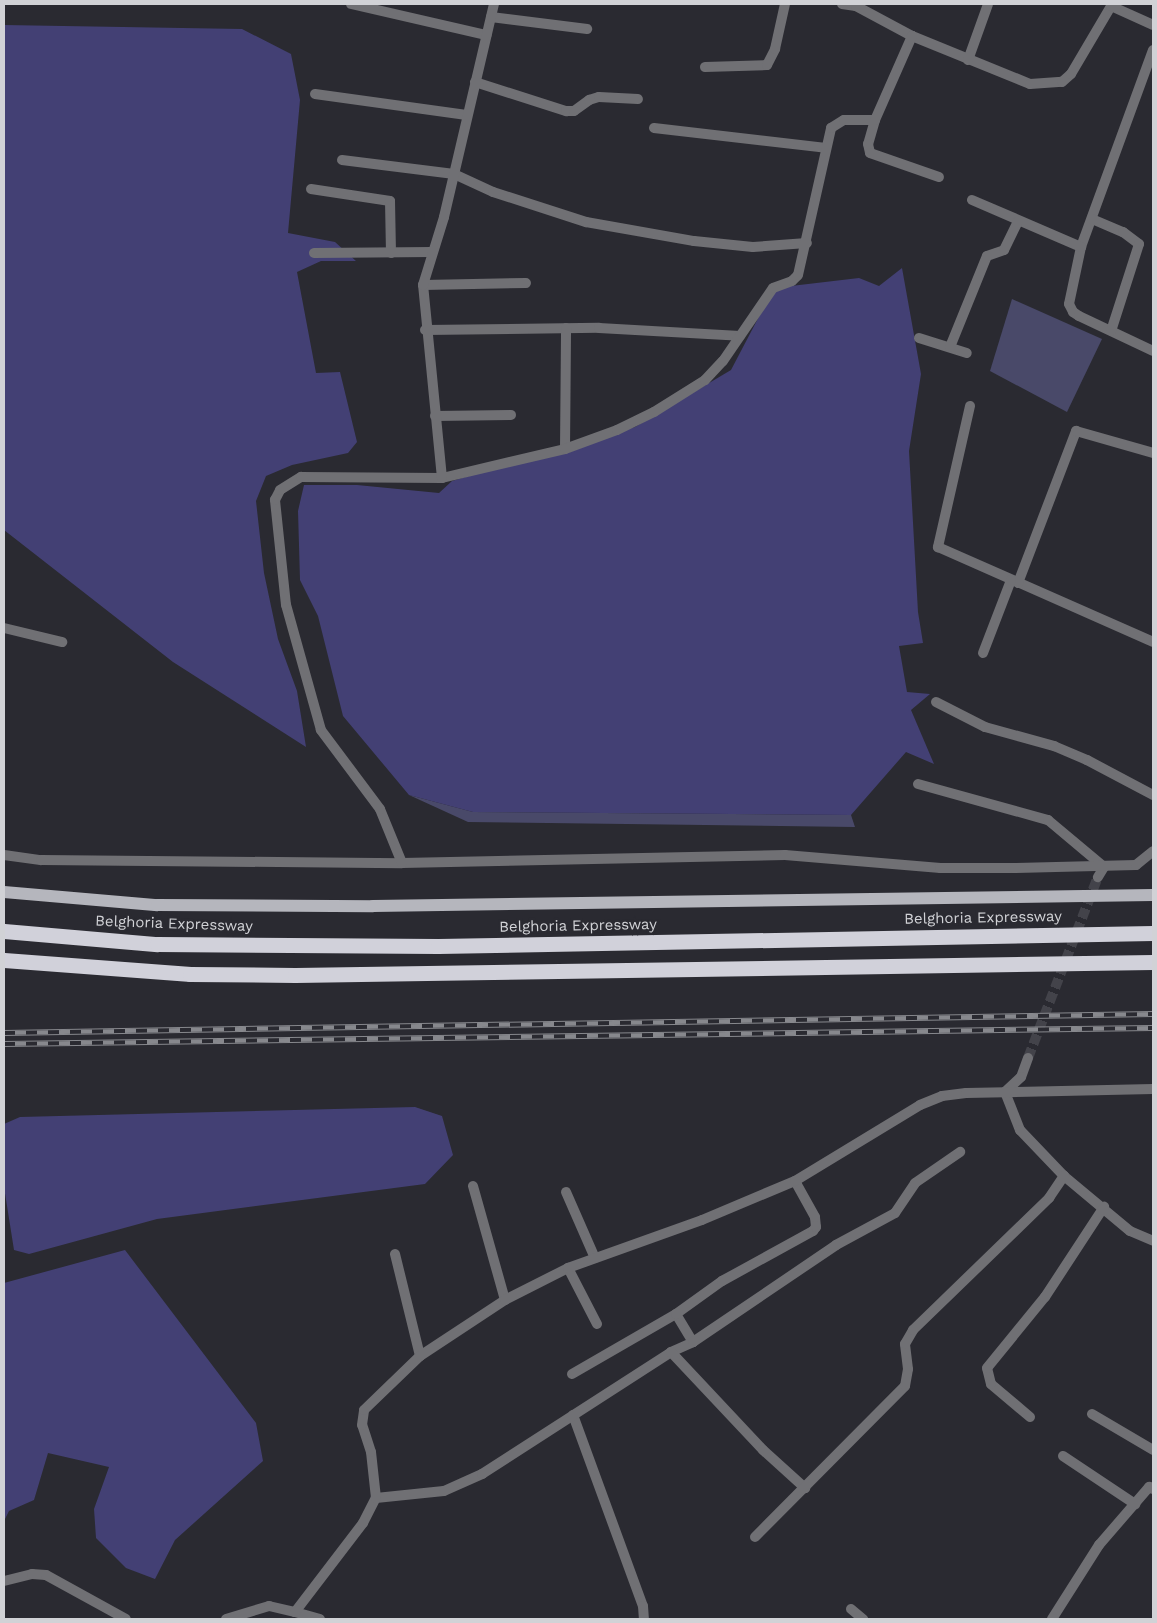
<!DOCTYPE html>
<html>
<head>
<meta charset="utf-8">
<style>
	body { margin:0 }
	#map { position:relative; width:1157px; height:1623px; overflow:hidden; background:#2a2a31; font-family:"Work Sans",sans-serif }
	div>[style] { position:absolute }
	.green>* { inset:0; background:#494969 }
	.water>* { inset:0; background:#434074 }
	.minor-tunnel>* { height:10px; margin-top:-5px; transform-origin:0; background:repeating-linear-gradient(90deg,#43434a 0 10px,transparent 0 15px) }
	.minor>* { height:10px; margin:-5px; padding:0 5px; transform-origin:5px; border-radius:5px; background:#707074 }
	.tertiary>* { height:10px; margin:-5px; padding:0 5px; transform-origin:5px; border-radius:5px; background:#707074 }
	.primary>* { height:12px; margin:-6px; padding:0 6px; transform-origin:6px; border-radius:6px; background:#b5b6bd }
	.motorway>* { height:15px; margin:-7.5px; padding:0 7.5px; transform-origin:7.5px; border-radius:7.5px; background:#d1d1da }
	.rail>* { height:5.5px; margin-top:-2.75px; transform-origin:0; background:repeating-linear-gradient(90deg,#2a2a31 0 11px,#87888d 0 22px); box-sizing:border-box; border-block:1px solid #87888d }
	span { translate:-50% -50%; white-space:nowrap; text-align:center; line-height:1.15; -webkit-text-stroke:5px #2a2a31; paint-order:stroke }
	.street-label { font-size:15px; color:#d1d2d6 }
	.frame { position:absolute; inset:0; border:5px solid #d1d2d6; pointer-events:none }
</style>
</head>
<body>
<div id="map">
	<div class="green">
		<div style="clip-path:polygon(1012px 299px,1102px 339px,1067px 412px,990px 371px)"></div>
		<div style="clip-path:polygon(409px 795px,473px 812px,851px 815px,855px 827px,468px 822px)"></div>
	</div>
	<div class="water">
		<div style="clip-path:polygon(4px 25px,242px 29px,291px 54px,300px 100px,288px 233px,335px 242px,356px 261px,321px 261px,297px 272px,316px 373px,340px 372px,357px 442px,348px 453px,292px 465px,266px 476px,256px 501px,264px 573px,278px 639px,297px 691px,306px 747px,173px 662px,4px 530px)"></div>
		<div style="clip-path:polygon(902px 268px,921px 374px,909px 451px,918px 612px,923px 643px,899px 646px,907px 692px,930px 694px,911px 710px,934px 764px,906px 752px,851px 815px,473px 812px,409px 795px,343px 716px,318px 616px,300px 580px,298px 511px,304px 485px,357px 485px,439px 493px,452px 481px,635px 427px,731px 370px,774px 288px,859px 278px,879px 286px)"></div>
		<div style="clip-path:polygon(415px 1107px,442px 1116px,453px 1155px,425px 1184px,157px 1219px,29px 1254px,14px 1250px,4px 1187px,4px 1124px,20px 1117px)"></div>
		<div style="clip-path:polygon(125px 1250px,256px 1423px,263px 1461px,175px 1540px,155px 1579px,126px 1568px,96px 1538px,94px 1509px,109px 1467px,48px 1453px,34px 1500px,9px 1511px,4px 1521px,4px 1283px)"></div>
	</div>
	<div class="minor-tunnel">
		<div style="left:1028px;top:1058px;width:194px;rotate:-68.9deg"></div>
	</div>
	<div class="minor">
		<div style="left:351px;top:4px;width:139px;rotate:12.9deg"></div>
		<div style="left:842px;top:4px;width:14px;rotate:8deg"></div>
		<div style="left:856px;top:6px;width:64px;rotate:28.2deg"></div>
		<div style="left:912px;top:36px;width:127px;rotate:22.1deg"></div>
		<div style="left:1030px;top:84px;width:32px;rotate:-4deg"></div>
		<div style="left:1062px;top:82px;width:12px;rotate:-42deg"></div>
		<div style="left:1071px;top:74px;width:79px;rotate:-59.5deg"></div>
		<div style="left:1111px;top:6px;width:46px;rotate:24.3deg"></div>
		<div style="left:491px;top:17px;width:97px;rotate:7.1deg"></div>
		<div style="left:1153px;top:50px;width:210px;rotate:110.1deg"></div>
		<div style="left:1081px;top:247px;width:58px;rotate:101.9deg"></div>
		<div style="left:1069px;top:304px;width:9px;rotate:63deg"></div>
		<div style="left:1073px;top:312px;width:7px;rotate:34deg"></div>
		<div style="left:1079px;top:316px;width:82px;rotate:25.3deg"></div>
		<div style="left:968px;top:60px;width:59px;rotate:-70.3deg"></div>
		<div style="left:705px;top:67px;width:62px;rotate:-1.8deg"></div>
		<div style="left:767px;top:65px;width:18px;rotate:-63deg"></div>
		<div style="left:775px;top:49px;width:46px;rotate:-77.5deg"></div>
		<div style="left:475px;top:82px;width:96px;rotate:17.7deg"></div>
		<div style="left:566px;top:111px;width:8px"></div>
		<div style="left:574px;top:111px;width:19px;rotate:-36deg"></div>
		<div style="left:589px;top:100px;width:10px;rotate:-17deg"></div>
		<div style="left:599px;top:97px;width:39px;rotate:3deg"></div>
		<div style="left:315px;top:94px;width:153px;rotate:7.9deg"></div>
		<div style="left:875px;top:120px;width:25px;rotate:106deg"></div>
		<div style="left:868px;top:144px;width:9px;rotate:77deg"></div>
		<div style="left:870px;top:153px;width:73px;rotate:19.2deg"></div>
		<div style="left:654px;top:128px;width:173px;rotate:6.6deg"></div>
		<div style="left:342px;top:160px;width:113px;rotate:7.1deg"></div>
		<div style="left:454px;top:174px;width:43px;rotate:24.8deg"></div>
		<div style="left:493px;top:192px;width:98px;rotate:17.9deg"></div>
		<div style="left:586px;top:222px;width:110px;rotate:10deg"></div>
		<div style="left:694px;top:241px;width:59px;rotate:5.8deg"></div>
		<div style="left:753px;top:247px;width:54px;rotate:-4.2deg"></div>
		<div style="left:311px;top:189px;width:80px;rotate:8.6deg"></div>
		<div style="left:390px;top:201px;width:52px;rotate:88.9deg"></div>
		<div style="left:972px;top:200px;width:119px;rotate:23.3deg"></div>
		<div style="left:1092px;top:219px;width:34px;rotate:23deg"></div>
		<div style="left:1123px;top:232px;width:20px;rotate:37deg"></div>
		<div style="left:1139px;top:244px;width:91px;rotate:107.8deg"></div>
		<div style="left:314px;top:253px;width:118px;rotate:-0.5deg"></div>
		<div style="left:423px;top:285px;width:103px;rotate:-1.1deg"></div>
		<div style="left:425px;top:330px;width:174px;rotate:-0.7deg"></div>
		<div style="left:599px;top:328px;width:141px;rotate:3.2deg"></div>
		<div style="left:919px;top:338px;width:50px;rotate:17.4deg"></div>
		<div style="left:950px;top:347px;width:98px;rotate:-67.9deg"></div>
		<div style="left:987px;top:256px;width:18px;rotate:-19deg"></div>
		<div style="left:1004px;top:250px;width:32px;rotate:-64deg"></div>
		<div style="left:970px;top:406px;width:145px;rotate:102.8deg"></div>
		<div style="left:938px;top:547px;width:235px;rotate:23.8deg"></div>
		<div style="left:435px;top:416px;width:76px;rotate:-0.8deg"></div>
		<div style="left:565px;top:449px;width:121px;rotate:-89.5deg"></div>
		<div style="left:442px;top:478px;width:126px;rotate:-13.3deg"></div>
		<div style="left:565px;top:449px;width:55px;rotate:-20.1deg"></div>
		<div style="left:617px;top:430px;width:41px;rotate:-25.9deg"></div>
		<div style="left:654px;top:412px;width:60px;rotate:-32.1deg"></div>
		<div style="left:705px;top:380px;width:26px;rotate:-47deg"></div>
		<div style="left:723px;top:361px;width:88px;rotate:-55.6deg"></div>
		<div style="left:773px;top:288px;width:20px;rotate:-20deg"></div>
		<div style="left:792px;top:281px;width:8px;rotate:-45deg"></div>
		<div style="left:798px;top:275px;width:151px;rotate:-77.3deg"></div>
		<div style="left:831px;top:128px;width:15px;rotate:-32deg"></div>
		<div style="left:844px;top:120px;width:31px"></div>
		<div style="left:875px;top:120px;width:92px;rotate:-66.2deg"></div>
		<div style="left:1018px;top:583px;width:163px;rotate:-69.1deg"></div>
		<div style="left:1076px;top:431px;width:80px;rotate:15.9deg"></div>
		<div style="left:4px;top:628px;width:60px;rotate:13.6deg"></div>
		<div style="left:983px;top:653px;width:78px;rotate:-69deg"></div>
		<div style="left:936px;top:702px;width:55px;rotate:27deg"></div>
		<div style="left:985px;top:727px;width:72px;rotate:15.4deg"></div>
		<div style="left:1054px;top:746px;width:36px;rotate:23deg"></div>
		<div style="left:1087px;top:760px;width:75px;rotate:27.9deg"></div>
		<div style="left:918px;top:784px;width:135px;rotate:15.5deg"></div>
		<div style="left:1048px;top:820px;width:73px;rotate:40deg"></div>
		<div style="left:1104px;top:867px;width:12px;rotate:121deg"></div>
		<div style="left:4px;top:855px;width:37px;rotate:8deg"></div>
		<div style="left:41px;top:860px;width:361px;rotate:0.5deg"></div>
		<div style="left:402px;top:863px;width:383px;rotate:-1.2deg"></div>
		<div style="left:785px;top:855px;width:156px;rotate:4.8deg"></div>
		<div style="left:940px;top:868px;width:73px"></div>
		<div style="left:1013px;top:868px;width:123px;rotate:-1.4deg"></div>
		<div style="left:1136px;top:865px;width:22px;rotate:-39deg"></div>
		<div style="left:402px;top:863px;width:58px;rotate:-112.2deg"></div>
		<div style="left:380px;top:809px;width:99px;rotate:-126.8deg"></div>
		<div style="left:321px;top:730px;width:130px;rotate:-105.6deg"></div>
		<div style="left:286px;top:605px;width:106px;rotate:-96deg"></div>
		<div style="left:275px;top:500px;width:11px;rotate:-63deg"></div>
		<div style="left:280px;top:490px;width:25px;rotate:-32deg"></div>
		<div style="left:301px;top:477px;width:141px;rotate:0.4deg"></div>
		<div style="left:442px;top:478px;width:194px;rotate:-95.6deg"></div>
		<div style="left:423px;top:285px;width:71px;rotate:-72.8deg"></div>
		<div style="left:444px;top:217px;width:219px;rotate:-76.8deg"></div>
		<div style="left:1028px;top:1058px;width:20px;rotate:110deg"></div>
		<div style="left:1021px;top:1077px;width:22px;rotate:137deg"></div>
		<div style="left:1005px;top:1092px;width:41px;rotate:68.5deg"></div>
		<div style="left:1020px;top:1130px;width:64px;rotate:46.3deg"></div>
		<div style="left:1064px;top:1176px;width:86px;rotate:39.8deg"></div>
		<div style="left:1130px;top:1231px;width:25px;rotate:23deg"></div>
		<div style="left:473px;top:1186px;width:118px;rotate:74.3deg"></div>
		<div style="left:566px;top:1192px;width:72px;rotate:66.3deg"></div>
		<div style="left:395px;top:1254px;width:105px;rotate:76.2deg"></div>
		<div style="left:568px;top:1268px;width:63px;rotate:62.6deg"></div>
		<div style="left:676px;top:1314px;width:33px;rotate:59deg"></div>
		<div style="left:671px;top:1352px;width:24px;rotate:-24deg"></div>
		<div style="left:693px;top:1342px;width:173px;rotate:-34.1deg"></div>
		<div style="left:836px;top:1245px;width:67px;rotate:-28.5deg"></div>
		<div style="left:895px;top:1213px;width:36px;rotate:-56deg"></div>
		<div style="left:915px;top:1183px;width:55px;rotate:-34.6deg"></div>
		<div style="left:572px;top:1374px;width:120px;rotate:-30deg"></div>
		<div style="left:676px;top:1314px;width:57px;rotate:-35.7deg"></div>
		<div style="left:722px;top:1281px;width:104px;rotate:-28.8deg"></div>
		<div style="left:813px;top:1231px;width:5px;rotate:-53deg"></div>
		<div style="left:816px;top:1227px;width:10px;rotate:-96deg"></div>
		<div style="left:815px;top:1217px;width:41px;rotate:-119.1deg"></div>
		<div style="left:1092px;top:1414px;width:71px;rotate:30.5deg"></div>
		<div style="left:573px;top:1415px;width:203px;rotate:69.9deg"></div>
		<div style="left:643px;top:1606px;width:13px;rotate:86deg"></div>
		<div style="left:1030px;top:1417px;width:51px;rotate:-139.8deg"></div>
		<div style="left:991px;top:1384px;width:16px;rotate:-104deg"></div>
		<div style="left:987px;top:1368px;width:92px;rotate:-50.8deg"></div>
		<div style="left:1045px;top:1297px;width:108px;rotate:-56.8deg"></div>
		<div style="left:1063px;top:1456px;width:87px;rotate:33.7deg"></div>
		<div style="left:376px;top:1498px;width:68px;rotate:-5.9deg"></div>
		<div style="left:444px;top:1491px;width:42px;rotate:-24.1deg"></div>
		<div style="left:482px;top:1474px;width:225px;rotate:-32.8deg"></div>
		<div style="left:671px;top:1352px;width:134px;rotate:46.8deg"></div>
		<div style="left:763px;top:1450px;width:57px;rotate:42.1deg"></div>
		<div style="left:755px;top:1537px;width:213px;rotate:-45.2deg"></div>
		<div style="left:905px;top:1386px;width:17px;rotate:-80deg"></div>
		<div style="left:908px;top:1369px;width:25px;rotate:-97deg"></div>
		<div style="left:905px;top:1344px;width:16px;rotate:-60deg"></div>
		<div style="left:913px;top:1330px;width:190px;rotate:-44.1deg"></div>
		<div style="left:1049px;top:1198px;width:27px;rotate:-56deg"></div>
		<div style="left:851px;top:1609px;width:16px;rotate:40deg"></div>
		<div style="left:295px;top:1612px;width:26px;rotate:16deg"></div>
		<div style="left:1052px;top:1619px;width:88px;rotate:-57.6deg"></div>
		<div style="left:1099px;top:1545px;width:77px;rotate:-49.2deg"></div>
		<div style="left:1149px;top:1487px;width:4px;rotate:27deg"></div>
	</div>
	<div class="tertiary">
		<div style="left:4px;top:1581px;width:29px;rotate:-14deg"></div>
		<div style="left:32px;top:1574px;width:14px;rotate:4deg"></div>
		<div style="left:46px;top:1575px;width:91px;rotate:28.8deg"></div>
		<div style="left:226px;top:1619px;width:45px;rotate:-16.8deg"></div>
		<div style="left:269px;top:1606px;width:27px;rotate:13deg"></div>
		<div style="left:295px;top:1612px;width:112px;rotate:-52.6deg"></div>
		<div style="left:363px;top:1523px;width:28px;rotate:-63deg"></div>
		<div style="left:376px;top:1498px;width:46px;rotate:-96.2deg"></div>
		<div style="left:371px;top:1452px;width:28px;rotate:-108deg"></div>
		<div style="left:362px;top:1425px;width:15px;rotate:-82deg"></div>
		<div style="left:364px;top:1410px;width:78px;rotate:-44deg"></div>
		<div style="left:420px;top:1356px;width:102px;rotate:-33.4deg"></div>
		<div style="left:505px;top:1300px;width:71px;rotate:-26.9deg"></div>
		<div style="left:568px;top:1268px;width:142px;rotate:-19.7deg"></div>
		<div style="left:702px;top:1220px;width:101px;rotate:-22.8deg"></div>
		<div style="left:795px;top:1181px;width:146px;rotate:-31.3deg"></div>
		<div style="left:920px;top:1105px;width:24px;rotate:-22deg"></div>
		<div style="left:942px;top:1096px;width:24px;rotate:-7deg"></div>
		<div style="left:966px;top:1093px;width:187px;rotate:-1.2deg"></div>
	</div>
	<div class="primary">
		<div style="left:4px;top:892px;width:154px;rotate:4.9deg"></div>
		<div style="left:157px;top:905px;width:216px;rotate:0.3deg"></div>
		<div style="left:373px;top:906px;width:780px;rotate:-0.81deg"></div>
	</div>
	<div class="motorway">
		<div style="left:4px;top:931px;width:154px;rotate:4.9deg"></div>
		<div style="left:157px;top:944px;width:281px;rotate:0.4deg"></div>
		<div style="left:438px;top:946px;width:715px;rotate:-1.04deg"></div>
		<div style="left:4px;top:960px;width:187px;rotate:4.3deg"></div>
		<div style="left:190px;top:974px;width:105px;rotate:0.5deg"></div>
		<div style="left:295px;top:975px;width:858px;rotate:-0.87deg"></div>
	</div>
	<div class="rail">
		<div style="left:4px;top:1033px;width:1149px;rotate:-0.95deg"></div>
		<div style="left:4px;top:1044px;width:1149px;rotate:-0.8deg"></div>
	</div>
	<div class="street-label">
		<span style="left:983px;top:918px;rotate:-1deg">Belghoria Expressway</span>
		<span style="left:174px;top:924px;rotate:2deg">Belghoria Expressway</span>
		<span style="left:578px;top:926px;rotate:-1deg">Belghoria Expressway</span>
	</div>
	<div class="frame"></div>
</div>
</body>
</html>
